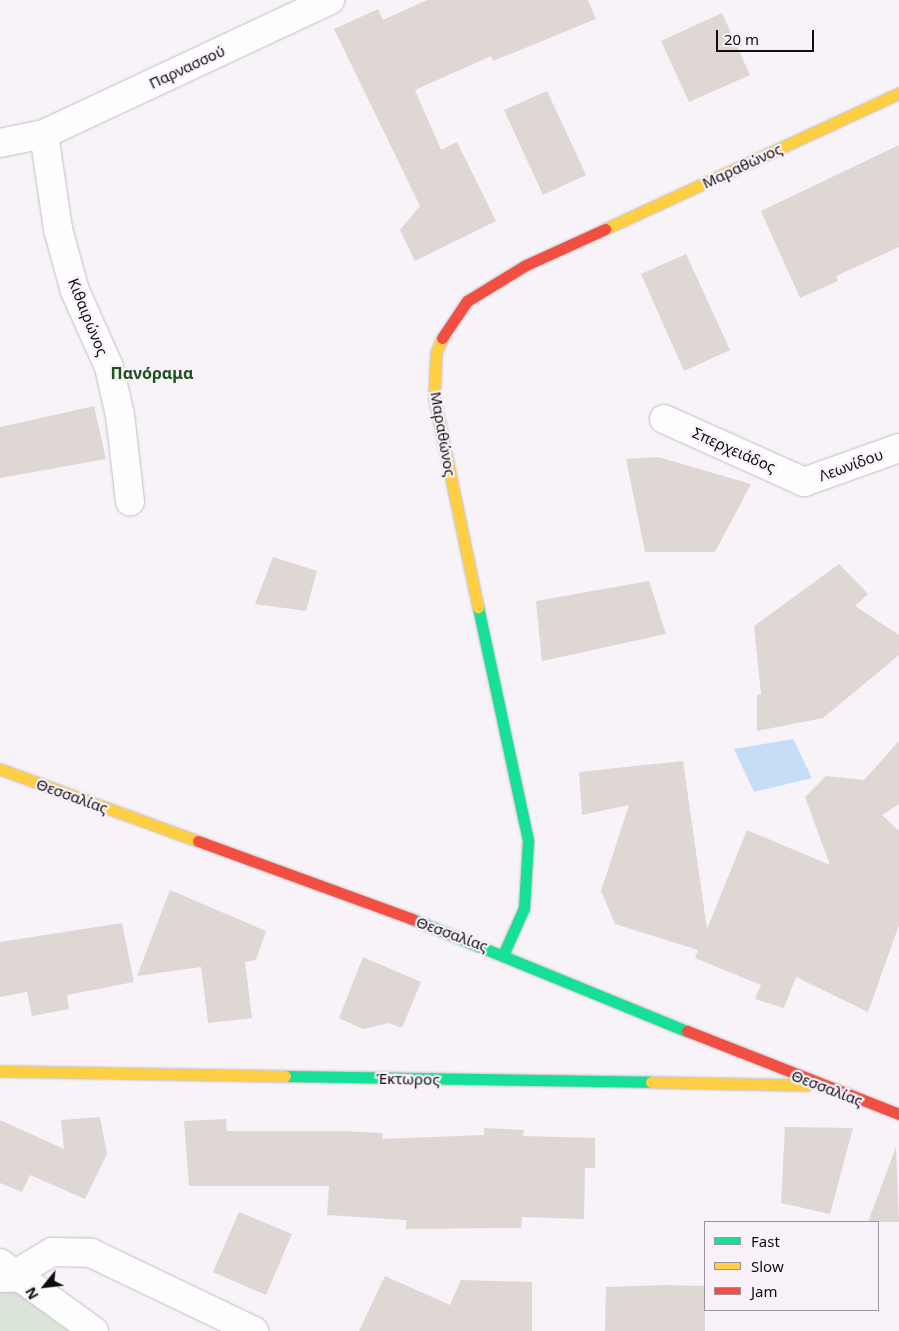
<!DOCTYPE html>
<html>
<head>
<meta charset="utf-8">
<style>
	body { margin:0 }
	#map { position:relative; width:899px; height:1331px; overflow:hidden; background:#f7f3f8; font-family:"Noto Sans",sans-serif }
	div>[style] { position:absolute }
	.green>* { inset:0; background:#dae4d8 }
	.water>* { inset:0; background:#c5def6 }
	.building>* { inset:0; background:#dfd7d3 }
	.roads { filter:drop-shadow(0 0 1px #c2bfc2) drop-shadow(0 0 1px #c2bfc2) }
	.lane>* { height:15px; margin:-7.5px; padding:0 7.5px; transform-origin:7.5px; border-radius:7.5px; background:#fefdfe }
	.street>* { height:28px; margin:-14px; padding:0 14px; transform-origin:14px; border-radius:14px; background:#fefdfe }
	.fast>* { height:11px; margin:-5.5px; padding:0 5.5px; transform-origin:5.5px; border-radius:5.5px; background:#16e098 }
	.slow>* { height:11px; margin:-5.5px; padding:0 5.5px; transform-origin:5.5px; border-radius:5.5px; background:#ffcf43 }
	.jam>* { height:11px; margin:-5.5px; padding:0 5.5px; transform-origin:5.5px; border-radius:5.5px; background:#f24e42 }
	span { translate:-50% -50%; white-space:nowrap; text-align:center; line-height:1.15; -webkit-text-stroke:4.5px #f8f1fa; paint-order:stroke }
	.street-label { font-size:15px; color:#0f0d10 }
	.neighbourhood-label { font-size:16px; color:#20521c; font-weight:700 }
	.legend { position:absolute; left:704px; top:1221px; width:175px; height:90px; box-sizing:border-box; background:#f8f1fa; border:1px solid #9b969c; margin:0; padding:6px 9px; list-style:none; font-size:15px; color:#0f0d10 }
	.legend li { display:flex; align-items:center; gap:10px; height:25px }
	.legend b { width:25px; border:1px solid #9b969c }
	.north { position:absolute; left:20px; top:1261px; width:50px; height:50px; -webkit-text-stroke:4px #f8f1fa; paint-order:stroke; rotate:241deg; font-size:14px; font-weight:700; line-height:20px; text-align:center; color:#0f0d10 }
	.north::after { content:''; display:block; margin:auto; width:18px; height:22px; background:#0f0d10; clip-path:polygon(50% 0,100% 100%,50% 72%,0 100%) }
	.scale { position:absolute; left:716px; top:30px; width:98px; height:22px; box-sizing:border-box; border:2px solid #0f0d10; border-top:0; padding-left:6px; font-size:15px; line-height:18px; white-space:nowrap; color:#0f0d10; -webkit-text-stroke:4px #f8f1fa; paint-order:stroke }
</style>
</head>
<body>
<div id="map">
	<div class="green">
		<div style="clip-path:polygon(15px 1291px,68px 1331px,0 1331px,0 1292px)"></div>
	</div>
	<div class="water">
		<div style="clip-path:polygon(793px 739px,812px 778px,754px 792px,734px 749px)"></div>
	</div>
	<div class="building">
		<div style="clip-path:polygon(427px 0,588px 0,596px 19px,493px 61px,491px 56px,415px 90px,441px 150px,457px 142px,496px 221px,415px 261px,400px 230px,420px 206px,334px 29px,378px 9px,383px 20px)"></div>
		<div style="clip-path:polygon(722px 13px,750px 75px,689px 102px,661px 41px)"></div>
		<div style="clip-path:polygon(547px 91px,586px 175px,543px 195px,504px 110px)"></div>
		<div style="clip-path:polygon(899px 145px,899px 247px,836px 276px,838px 281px,800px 298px,761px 211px)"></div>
		<div style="clip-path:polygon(686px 254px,730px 350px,684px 371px,641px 274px)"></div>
		<div style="clip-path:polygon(94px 406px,106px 459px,0 478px,0 427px)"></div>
		<div style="clip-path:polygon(658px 457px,751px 484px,715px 552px,645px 552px,626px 459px)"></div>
		<div style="clip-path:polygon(273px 557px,317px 571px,306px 611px,255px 604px)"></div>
		<div style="clip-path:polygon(839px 564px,868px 594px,855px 606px,899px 635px,899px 655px,823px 718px,757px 731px,757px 695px,761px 694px,754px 626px)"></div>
		<div style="clip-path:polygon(649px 581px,666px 634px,542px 661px,536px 601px)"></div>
		<div style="clip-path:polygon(899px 741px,899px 804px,882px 815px,899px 831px,899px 925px,868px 1012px,796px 977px,784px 1008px,755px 999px,761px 985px,695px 958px,698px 950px,615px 924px,601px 891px,629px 805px,582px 815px,579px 772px,683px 761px,707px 929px,747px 830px,830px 865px,805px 797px,826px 776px,864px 780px)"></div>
		<div style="clip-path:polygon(170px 890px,266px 931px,256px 960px,245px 962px,252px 1018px,208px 1023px,201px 967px,137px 976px)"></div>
		<div style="clip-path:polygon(122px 923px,134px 982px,67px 995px,69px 1009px,32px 1016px,27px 992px,0 997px,0 942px)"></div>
		<div style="clip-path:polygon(363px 957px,421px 982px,402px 1028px,389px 1023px,363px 1029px,339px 1018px)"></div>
		<div style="clip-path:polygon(100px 1117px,107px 1154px,85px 1199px,30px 1175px,22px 1192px,0 1183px,0 1120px,64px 1149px,61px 1120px)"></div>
		<div style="clip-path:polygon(226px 1119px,227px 1131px,342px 1131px,383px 1133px,382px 1139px,484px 1135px,484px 1128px,524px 1130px,523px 1136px,595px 1138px,595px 1168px,585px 1168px,584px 1219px,522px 1217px,521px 1228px,406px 1229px,406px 1220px,327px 1215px,329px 1186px,189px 1186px,184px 1121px)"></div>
		<div style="clip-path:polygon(785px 1127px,853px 1128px,830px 1214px,781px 1203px)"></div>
		<div style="clip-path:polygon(896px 1147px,899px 1222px,868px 1222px)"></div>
		<div style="clip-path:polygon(239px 1212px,292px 1234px,266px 1295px,213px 1272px)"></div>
		<div style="clip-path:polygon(385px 1276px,450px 1305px,461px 1280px,532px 1282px,532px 1331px,359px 1331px)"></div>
		<div style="clip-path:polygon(665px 1285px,705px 1286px,705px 1331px,605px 1331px,606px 1287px)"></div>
	</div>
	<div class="roads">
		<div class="lane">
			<div style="left:0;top:1284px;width:24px;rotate:-2deg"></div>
		</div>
		<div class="street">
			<div style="left:44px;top:134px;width:96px;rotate:81.6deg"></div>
			<div style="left:58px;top:229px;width:64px;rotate:74.7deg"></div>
			<div style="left:75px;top:291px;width:83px;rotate:65.9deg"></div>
			<div style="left:109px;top:367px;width:49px;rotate:77.1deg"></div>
			<div style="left:120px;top:415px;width:87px;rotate:83.4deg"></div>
			<div style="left:0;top:143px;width:45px;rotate:-11.6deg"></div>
			<div style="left:44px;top:134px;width:316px;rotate:-25.1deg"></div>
			<div style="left:664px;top:419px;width:154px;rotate:24.2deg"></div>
			<div style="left:804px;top:482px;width:101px;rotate:-19.7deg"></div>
			<div style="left:0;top:1263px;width:116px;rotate:35.9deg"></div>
			<div style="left:17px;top:1273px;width:41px;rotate:-31deg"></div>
			<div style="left:52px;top:1252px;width:39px;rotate:1deg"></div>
			<div style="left:91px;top:1253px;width:181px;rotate:25.6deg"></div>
		</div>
		<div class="fast">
			<div style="left:478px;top:607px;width:239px;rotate:77.9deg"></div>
			<div style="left:528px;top:841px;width:67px;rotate:93.4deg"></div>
			<div style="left:524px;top:908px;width:49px;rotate:114deg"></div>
			<div style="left:412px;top:919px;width:297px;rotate:22.2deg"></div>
			<div style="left:285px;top:1076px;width:366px;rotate:0.9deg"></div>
		</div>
		<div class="slow">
			<div style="left:605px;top:229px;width:324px;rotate:-24.8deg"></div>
			<div style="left:442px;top:338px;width:16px;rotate:112deg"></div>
			<div style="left:436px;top:353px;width:44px;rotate:92.6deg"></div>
			<div style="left:434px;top:397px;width:215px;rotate:78.2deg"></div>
			<div style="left:0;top:769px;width:211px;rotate:20deg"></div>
			<div style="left:0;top:1071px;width:285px;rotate:1deg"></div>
			<div style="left:651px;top:1082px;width:156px;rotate:1.1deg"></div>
		</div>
		<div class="jam">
			<div style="left:442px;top:338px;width:45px;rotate:-56deg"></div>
			<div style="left:467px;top:301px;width:69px;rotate:-31.4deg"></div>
			<div style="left:526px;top:265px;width:87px;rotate:-24.5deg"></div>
			<div style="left:198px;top:841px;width:228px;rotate:20deg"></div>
			<div style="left:687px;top:1031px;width:228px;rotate:21.4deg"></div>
		</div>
	</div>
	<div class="street-label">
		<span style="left:187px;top:67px;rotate:-25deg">Παρνασσού</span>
		<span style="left:742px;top:166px;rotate:-25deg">Μαραθώνος</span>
		<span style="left:88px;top:317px;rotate:68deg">Κιθαιρώνος</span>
		<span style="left:443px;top:434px;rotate:80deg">Μαραθώνος</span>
		<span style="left:734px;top:450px;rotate:24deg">Σπερχειάδος</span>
		<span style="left:851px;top:465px;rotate:-20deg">Λεωνίδου</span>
		<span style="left:72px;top:796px;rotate:20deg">Θεσσαλίας</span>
		<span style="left:452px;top:934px;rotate:20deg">Θεσσαλίας</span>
		<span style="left:408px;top:1079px;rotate:1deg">Έκτωρος</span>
		<span style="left:827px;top:1088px;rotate:21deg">Θεσσαλίας</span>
	</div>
	<div class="neighbourhood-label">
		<span style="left:152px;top:373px">Πανόραμα</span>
	</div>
	<ul class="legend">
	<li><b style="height:6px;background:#16e098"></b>Fast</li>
	<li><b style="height:6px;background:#ffcf43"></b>Slow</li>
	<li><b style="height:6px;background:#f24e42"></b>Jam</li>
	</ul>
	<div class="north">N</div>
	<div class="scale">20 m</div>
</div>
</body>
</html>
